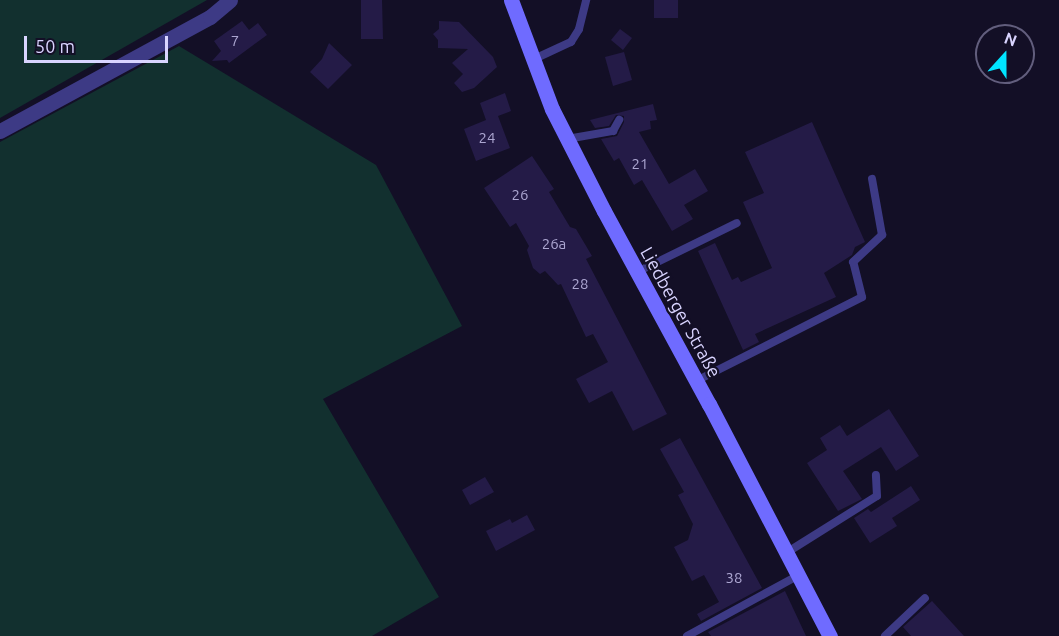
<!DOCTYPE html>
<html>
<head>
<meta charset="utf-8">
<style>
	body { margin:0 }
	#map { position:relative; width:1059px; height:636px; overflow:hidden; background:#130f26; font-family:Ubuntu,sans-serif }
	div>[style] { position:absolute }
	.green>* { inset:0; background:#12302f }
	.building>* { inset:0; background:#241b47 }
	.service>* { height:8px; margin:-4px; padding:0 4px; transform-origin:4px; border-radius:4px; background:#3d3a85 }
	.minor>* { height:15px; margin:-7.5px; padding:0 7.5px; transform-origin:7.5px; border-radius:7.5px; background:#3d3a85 }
	.secondary>* { height:15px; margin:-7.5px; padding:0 7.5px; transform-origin:7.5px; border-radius:7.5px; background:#6f6bff }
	span { translate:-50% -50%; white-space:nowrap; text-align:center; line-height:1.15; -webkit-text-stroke:4.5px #130f26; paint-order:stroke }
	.number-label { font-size:15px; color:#aca6d1 }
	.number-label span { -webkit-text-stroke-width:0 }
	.street-label { font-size:18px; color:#d9d4ff }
	.north { position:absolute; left:975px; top:24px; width:60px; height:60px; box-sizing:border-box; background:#130f26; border:2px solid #625e7d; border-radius:50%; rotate:21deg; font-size:16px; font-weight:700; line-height:24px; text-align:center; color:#d9d4ff }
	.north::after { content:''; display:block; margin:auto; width:21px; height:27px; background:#00e5ff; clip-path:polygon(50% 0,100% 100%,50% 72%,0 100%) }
	.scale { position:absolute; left:24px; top:36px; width:144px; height:27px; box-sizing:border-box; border:3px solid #d9d4ff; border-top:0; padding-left:8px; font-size:18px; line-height:21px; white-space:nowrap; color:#d9d4ff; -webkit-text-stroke:4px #130f26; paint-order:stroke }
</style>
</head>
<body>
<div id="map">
	<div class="green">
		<div style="clip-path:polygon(0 0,207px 0,0 118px)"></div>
		<div style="clip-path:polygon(179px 46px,376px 165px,462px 326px,323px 399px,439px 597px,372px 636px,0 636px,0 142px)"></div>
	</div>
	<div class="building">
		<div style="clip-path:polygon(361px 0,382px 0,383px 39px,361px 39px)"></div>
		<div style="clip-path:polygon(654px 0,678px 0,678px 18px,654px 18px)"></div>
		<div style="clip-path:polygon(242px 21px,249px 30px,258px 23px,267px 35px,229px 63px,227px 60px,212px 61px,221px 51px,214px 41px)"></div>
		<div style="clip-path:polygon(439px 21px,459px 22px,493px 57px,497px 67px,474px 88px,462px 92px,454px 83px,463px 74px,452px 63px,468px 49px,438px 48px,438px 40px,433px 34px,439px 29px)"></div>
		<div style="clip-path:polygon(620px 29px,632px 38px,623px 50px,611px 40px)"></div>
		<div style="clip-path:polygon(329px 43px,352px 65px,328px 89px,310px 72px,322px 59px)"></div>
		<div style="clip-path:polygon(624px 52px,632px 80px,613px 86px,605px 57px)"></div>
		<div style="clip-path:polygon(505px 93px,511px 111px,498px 116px,510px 148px,476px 161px,464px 129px,486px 120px,480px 103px)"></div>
		<div style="clip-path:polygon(653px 104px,657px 120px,650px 121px,651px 129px,639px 132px,669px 184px,695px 169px,708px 191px,684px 205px,693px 219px,672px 231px,642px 180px,634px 185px,619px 158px,614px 161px,601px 139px,617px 136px,624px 122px,624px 116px,616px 115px,609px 126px,595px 128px,590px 120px)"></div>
		<div style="clip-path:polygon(812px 122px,865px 242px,855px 247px,852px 255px,824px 273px,836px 297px,755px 334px,759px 342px,743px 350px,698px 251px,715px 243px,732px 280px,738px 277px,741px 282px,772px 268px,743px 202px,764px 193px,745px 152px)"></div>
		<div style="clip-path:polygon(532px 156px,554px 189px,549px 192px,570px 227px,576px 229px,592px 256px,586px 259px,667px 414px,633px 431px,612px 391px,589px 403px,576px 379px,608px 362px,593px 334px,586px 337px,561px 284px,558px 285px,545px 271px,540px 274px,533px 268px,527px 250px,529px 246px,516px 223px,510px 227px,484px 188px)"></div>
		<div style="clip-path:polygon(889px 409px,919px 456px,896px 471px,881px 447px,843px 471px,862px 499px,838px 511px,807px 463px,827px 450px,820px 438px,840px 425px,847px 436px)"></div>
		<div style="clip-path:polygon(680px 438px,762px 588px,701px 621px,697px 614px,719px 602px,704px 575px,692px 581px,674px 547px,688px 540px,693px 524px,678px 495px,684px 492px,660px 449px)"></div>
		<div style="clip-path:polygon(485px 477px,494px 492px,470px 505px,462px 490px)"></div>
		<div style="clip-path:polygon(911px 486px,920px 500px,892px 518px,897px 526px,870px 543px,854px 518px,868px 509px,871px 512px)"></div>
		<div style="clip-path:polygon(527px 515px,535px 530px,496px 551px,486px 531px,510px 519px,512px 523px)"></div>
		<div style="clip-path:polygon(785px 591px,806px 636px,711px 636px,708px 632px)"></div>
		<div style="clip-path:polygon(932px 601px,964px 636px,911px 636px,903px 627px)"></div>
	</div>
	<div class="service">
		<div style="left:532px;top:60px;width:43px;rotate:-24.8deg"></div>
		<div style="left:571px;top:42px;width:15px;rotate:-58deg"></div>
		<div style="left:579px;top:29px;width:30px;rotate:-76deg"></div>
		<div style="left:567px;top:139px;width:47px;rotate:-9.9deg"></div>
		<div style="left:613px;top:131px;width:13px;rotate:-61deg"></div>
		<div style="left:637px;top:272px;width:111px;rotate:-26.1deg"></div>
		<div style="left:696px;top:381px;width:186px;rotate:-26.8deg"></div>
		<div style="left:862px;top:297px;width:36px;rotate:-104deg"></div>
		<div style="left:853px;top:262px;width:40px;rotate:-43deg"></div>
		<div style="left:882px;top:235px;width:57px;rotate:-100.1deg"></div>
		<div style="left:786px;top:553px;width:107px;rotate:-32.1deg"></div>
		<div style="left:877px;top:496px;width:21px;rotate:-93deg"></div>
		<div style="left:687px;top:636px;width:125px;rotate:-28.6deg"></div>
		<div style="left:885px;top:636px;width:55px;rotate:-43.5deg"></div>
	</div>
	<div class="minor">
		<div style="left:0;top:131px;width:239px;rotate:-28.5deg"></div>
		<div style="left:210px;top:17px;width:26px;rotate:-40deg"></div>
	</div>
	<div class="secondary">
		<div style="left:511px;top:0;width:116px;rotate:69.4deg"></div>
		<div style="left:552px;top:109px;width:114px;rotate:63deg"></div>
		<div style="left:604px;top:211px;width:220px;rotate:61.5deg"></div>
		<div style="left:709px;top:404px;width:262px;rotate:62.5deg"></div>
	</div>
	<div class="number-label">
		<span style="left:235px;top:41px">7</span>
		<span style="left:487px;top:138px">24</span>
		<span style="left:640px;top:164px">21</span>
		<span style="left:520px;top:195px">26</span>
		<span style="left:554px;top:244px">26a</span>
		<span style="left:580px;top:284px">28</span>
		<span style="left:734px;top:578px">38</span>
	</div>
	<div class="street-label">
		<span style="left:681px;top:312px;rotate:61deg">Liedberger Straße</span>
	</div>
	<div class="north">N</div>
	<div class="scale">50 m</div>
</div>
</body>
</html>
